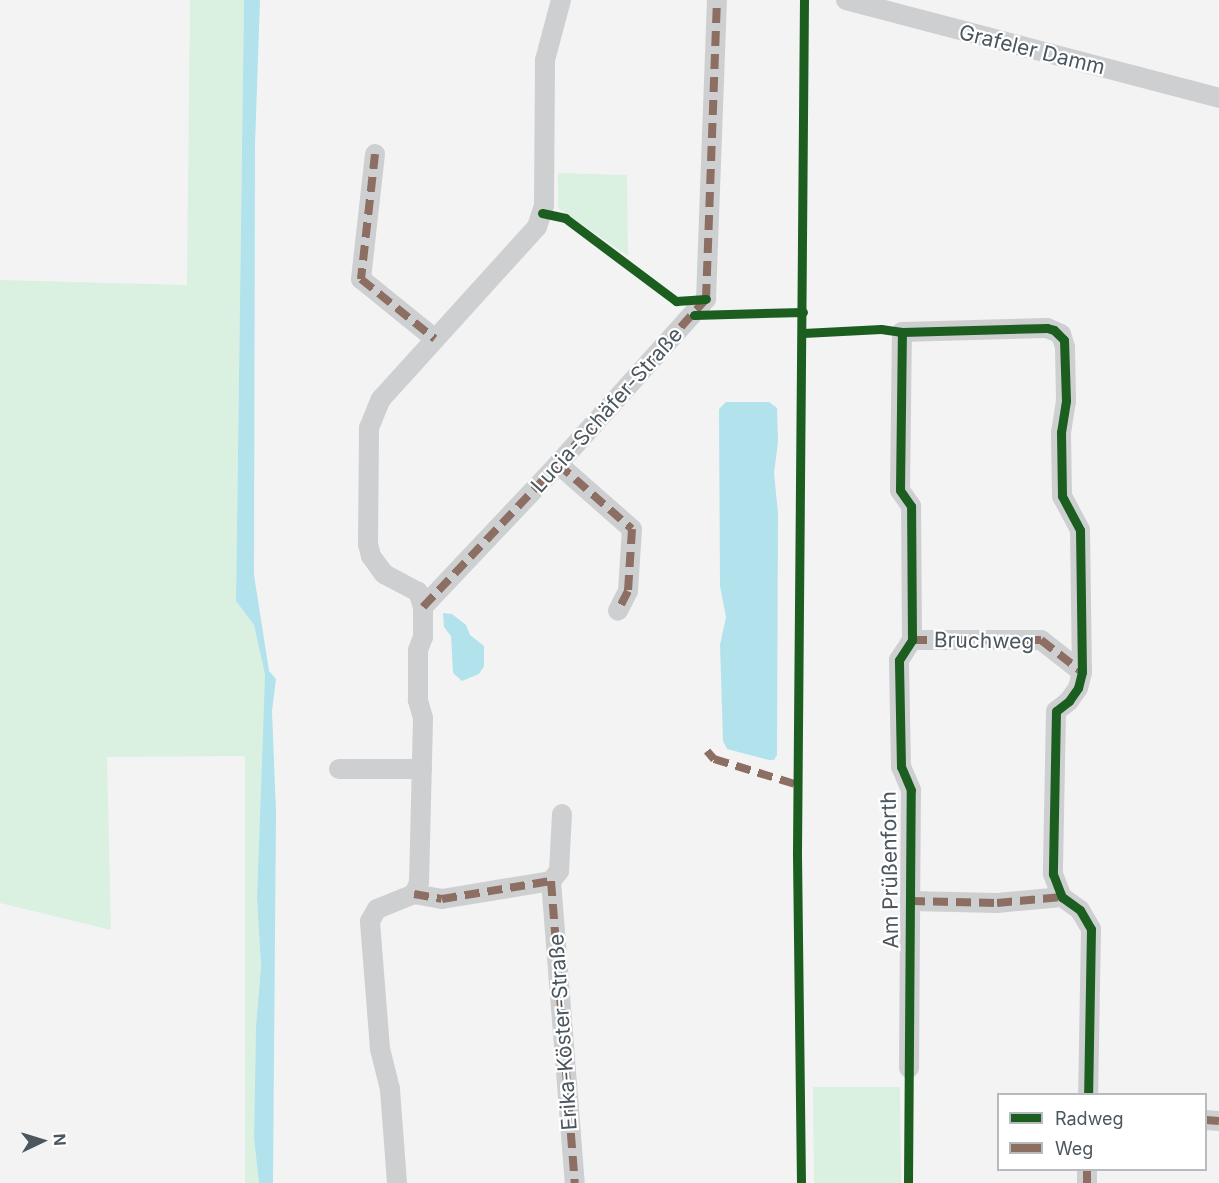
<!DOCTYPE html>
<html>
<head>
<meta charset="utf-8">
<style>
	body { margin:0 }
	#map { position:relative; width:1219px; height:1183px; overflow:hidden; background:#f4f3f3; font-family:Inter,sans-serif }
	div>[style] { position:absolute }
	.green>* { inset:0; background:#daf0e1 }
	.water>* { inset:0; background:#b2e2eb }
	.minor>* { height:20px; margin:-10px; padding:0 10px; transform-origin:10px; border-radius:10px; background:#cdcfd1 }
	.quiet>* { height:8px; margin-top:-4px; transform-origin:0; background:repeating-linear-gradient(90deg,#8d6e63 0 15px,transparent 0 23px) }
	.cycleway>* { height:9px; margin:-4.5px; padding:0 4.5px; transform-origin:4.5px; border-radius:4.5px; background:#1b5e20 }
	span { translate:-50% -50%; white-space:nowrap; text-align:center; line-height:1.15; -webkit-text-stroke:4.5px #fff; paint-order:stroke }
	.street-label { font-size:21px; color:#4b565f }
	.legend { position:absolute; left:997px; top:1093px; width:210px; height:78px; box-sizing:border-box; background:#fff; border:2px solid #b7bbbf; margin:0; padding:8px 10px; list-style:none; font-size:18px; color:#4b565f }
	.legend li { display:flex; align-items:center; gap:12px; height:30px }
	.legend b { width:30px; border:2px solid #b7bbbf }
	.north { position:absolute; left:12px; top:1111px; width:60px; height:60px; -webkit-text-stroke:4px #fff; paint-order:stroke; rotate:86deg; font-size:16px; font-weight:700; line-height:24px; text-align:center; color:#4b565f }
	.north::after { content:''; display:block; margin:auto; width:21px; height:27px; background:#4b565f; clip-path:polygon(50% 0,100% 100%,50% 72%,0 100%) }
</style>
</head>
<body>
<div id="map">
	<div class="green">
		<div style="clip-path:polygon(190px 0,244px 0,236px 601px,254px 625px,265px 675px,257px 898px,261px 966px,256px 1026px,254px 1138px,259px 1183px,245px 1183px,245px 756px,107px 757px,111px 930px,0 903px,0 280px,187px 285px)"></div>
		<div style="clip-path:polygon(558px 173px,627px 175px,628px 256px,558px 208px)"></div>
		<div style="clip-path:polygon(813px 1087px,900px 1087px,901px 1183px,814px 1183px)"></div>
	</div>
	<div class="water">
		<div style="clip-path:polygon(244px 0,260px 0,255px 145px,254px 575px,269px 671px,276px 679px,272px 711px,276px 812px,273px 1183px,259px 1183px,254px 1138px,256px 1026px,261px 966px,257px 898px,265px 675px,254px 625px,236px 601px)"></div>
		<div style="clip-path:polygon(726px 402px,769px 402px,777px 408px,778px 442px,774px 473px,778px 513px,777px 755px,774px 760px,769px 760px,727px 749px,723px 741px,720px 645px,726px 617px,720px 586px,719px 409px)"></div>
		<div style="clip-path:polygon(443px 613px,452px 614px,466px 625px,470px 635px,484px 646px,484px 666px,479px 674px,462px 681px,453px 673px,451px 636px,444px 627px)"></div>
	</div>
	<div class="minor">
		<div style="left:846px;top:0;width:386px;rotate:14.7deg"></div>
		<div style="left:375px;top:154px;width:126px;rotate:96.4deg"></div>
		<div style="left:361px;top:279px;width:95px;rotate:39deg"></div>
		<div style="left:558px;top:464px;width:98px;rotate:41.3deg"></div>
		<div style="left:632px;top:529px;width:62px;rotate:93.7deg"></div>
		<div style="left:628px;top:591px;width:22px;rotate:117deg"></div>
		<div style="left:423px;top:607px;width:197px;rotate:-46.6deg"></div>
		<div style="left:558px;top:464px;width:222px;rotate:-48.1deg"></div>
		<div style="left:706px;top:299px;width:299px;rotate:-87.9deg"></div>
		<div style="left:912px;top:640px;width:129px"></div>
		<div style="left:1041px;top:640px;width:52px;rotate:38deg"></div>
		<div style="left:339px;top:769px;width:83px"></div>
		<div style="left:551px;top:881px;width:13px;rotate:-51deg"></div>
		<div style="left:559px;top:871px;width:57px;rotate:-87deg"></div>
		<div style="left:414px;top:894px;width:28px;rotate:10deg"></div>
		<div style="left:442px;top:899px;width:110px;rotate:-9.4deg"></div>
		<div style="left:551px;top:881px;width:303px;rotate:85.5deg"></div>
		<div style="left:910px;top:901px;width:87px;rotate:1.3deg"></div>
		<div style="left:997px;top:903px;width:65px;rotate:-5.3deg"></div>
		<div style="left:909px;top:1068px;width:278px;rotate:-89.6deg"></div>
		<div style="left:911px;top:790px;width:25px;rotate:-113deg"></div>
		<div style="left:901px;top:767px;width:107px;rotate:-91.1deg"></div>
		<div style="left:899px;top:660px;width:24px;rotate:-57deg"></div>
		<div style="left:912px;top:640px;width:134px;rotate:-90.4deg"></div>
		<div style="left:911px;top:506px;width:19px;rotate:-125deg"></div>
		<div style="left:900px;top:490px;width:158px;rotate:-89.3deg"></div>
		<div style="left:902px;top:332px;width:145px;rotate:-1.6deg"></div>
		<div style="left:1047px;top:328px;width:15px;rotate:23deg"></div>
		<div style="left:1061px;top:334px;width:14px;rotate:73deg"></div>
		<div style="left:1065px;top:347px;width:54px;rotate:88.9deg"></div>
		<div style="left:1066px;top:401px;width:31px;rotate:99deg"></div>
		<div style="left:1061px;top:432px;width:64px;rotate:89.1deg"></div>
		<div style="left:1062px;top:496px;width:38px;rotate:62deg"></div>
		<div style="left:1080px;top:530px;width:142px;rotate:89.2deg"></div>
		<div style="left:1082px;top:672px;width:16px;rotate:104deg"></div>
		<div style="left:1078px;top:688px;width:16px;rotate:125deg"></div>
		<div style="left:1069px;top:701px;width:16px;rotate:142deg"></div>
		<div style="left:1056px;top:711px;width:163px;rotate:91.1deg"></div>
		<div style="left:1053px;top:874px;width:25px;rotate:69deg"></div>
		<div style="left:1062px;top:897px;width:22px;rotate:36deg"></div>
		<div style="left:1080px;top:910px;width:22px;rotate:60deg"></div>
		<div style="left:1091px;top:929px;width:165px;rotate:91deg"></div>
		<div style="left:1206px;top:1120px;width:13px;rotate:4deg"></div>
		<div style="left:397px;top:1183px;width:94px;rotate:-94.3deg"></div>
		<div style="left:390px;top:1089px;width:41px;rotate:-104deg"></div>
		<div style="left:380px;top:1049px;width:128px;rotate:-94.5deg"></div>
		<div style="left:370px;top:921px;width:14px;rotate:-60deg"></div>
		<div style="left:377px;top:909px;width:40px;rotate:-22deg"></div>
		<div style="left:414px;top:894px;width:12px;rotate:-66deg"></div>
		<div style="left:419px;top:883px;width:165px;rotate:-88.6deg"></div>
		<div style="left:423px;top:718px;width:19px;rotate:-106deg"></div>
		<div style="left:418px;top:700px;width:50px;rotate:-90deg"></div>
		<div style="left:418px;top:650px;width:14px;rotate:-69deg"></div>
		<div style="left:423px;top:637px;width:30px;rotate:-90deg"></div>
		<div style="left:423px;top:607px;width:16px;rotate:-108deg"></div>
		<div style="left:418px;top:592px;width:38px;rotate:-152deg"></div>
		<div style="left:384px;top:574px;width:22px;rotate:-126deg"></div>
		<div style="left:371px;top:556px;width:12px;rotate:-104deg"></div>
		<div style="left:368px;top:544px;width:116px;rotate:-89.5deg"></div>
		<div style="left:369px;top:428px;width:31px;rotate:-68deg"></div>
		<div style="left:381px;top:399px;width:232px;rotate:-47.8deg"></div>
		<div style="left:537px;top:227px;width:23px;rotate:-72deg"></div>
		<div style="left:544px;top:205px;width:145px;rotate:-89.6deg"></div>
		<div style="left:545px;top:60px;width:62px;rotate:-75.1deg"></div>
		<div style="left:1087px;top:1183px;width:13px;rotate:-90deg"></div>
	</div>
	<div class="quiet">
		<div style="left:375px;top:154px;width:126px;rotate:96.4deg"></div>
		<div style="left:361px;top:279px;width:95px;rotate:39deg"></div>
		<div style="left:558px;top:464px;width:98px;rotate:41.3deg"></div>
		<div style="left:632px;top:529px;width:62px;rotate:93.7deg"></div>
		<div style="left:628px;top:591px;width:22px;rotate:117deg"></div>
		<div style="left:423px;top:607px;width:197px;rotate:-46.6deg"></div>
		<div style="left:558px;top:464px;width:222px;rotate:-48.1deg"></div>
		<div style="left:706px;top:299px;width:299px;rotate:-87.9deg"></div>
		<div style="left:912px;top:640px;width:129px"></div>
		<div style="left:1041px;top:640px;width:52px;rotate:38deg"></div>
		<div style="left:707px;top:751px;width:11px;rotate:49deg"></div>
		<div style="left:714px;top:759px;width:88px;rotate:17.2deg"></div>
		<div style="left:414px;top:894px;width:28px;rotate:10deg"></div>
		<div style="left:442px;top:899px;width:110px;rotate:-9.4deg"></div>
		<div style="left:551px;top:881px;width:303px;rotate:85.5deg"></div>
		<div style="left:910px;top:901px;width:87px;rotate:1.3deg"></div>
		<div style="left:997px;top:903px;width:65px;rotate:-5.3deg"></div>
		<div style="left:1206px;top:1120px;width:13px;rotate:4deg"></div>
		<div style="left:1087px;top:1183px;width:13px;rotate:-90deg"></div>
	</div>
	<div class="cycleway">
		<div style="left:542px;top:213px;width:24px;rotate:12deg"></div>
		<div style="left:565px;top:218px;width:139px;rotate:36.8deg"></div>
		<div style="left:676px;top:301px;width:30px;rotate:-4deg"></div>
		<div style="left:694px;top:315px;width:109px;rotate:-1.6deg"></div>
		<div style="left:803px;top:333px;width:78px;rotate:-2.9deg"></div>
		<div style="left:881px;top:329px;width:21px;rotate:8deg"></div>
		<div style="left:801px;top:1183px;width:332px;rotate:-90.7deg"></div>
		<div style="left:797px;top:851px;width:851px;rotate:-89.53deg"></div>
		<div style="left:908px;top:1183px;width:393px;rotate:-89.6deg"></div>
		<div style="left:911px;top:790px;width:25px;rotate:-113deg"></div>
		<div style="left:901px;top:767px;width:107px;rotate:-91.1deg"></div>
		<div style="left:899px;top:660px;width:24px;rotate:-57deg"></div>
		<div style="left:912px;top:640px;width:134px;rotate:-90.4deg"></div>
		<div style="left:911px;top:506px;width:19px;rotate:-125deg"></div>
		<div style="left:900px;top:490px;width:158px;rotate:-89.3deg"></div>
		<div style="left:902px;top:332px;width:145px;rotate:-1.6deg"></div>
		<div style="left:1047px;top:328px;width:7px;rotate:16deg"></div>
		<div style="left:1054px;top:330px;width:14px;rotate:45deg"></div>
		<div style="left:1064px;top:340px;width:61px;rotate:88.1deg"></div>
		<div style="left:1066px;top:401px;width:31px;rotate:99deg"></div>
		<div style="left:1061px;top:432px;width:64px;rotate:89.1deg"></div>
		<div style="left:1062px;top:496px;width:38px;rotate:62deg"></div>
		<div style="left:1080px;top:530px;width:142px;rotate:89.2deg"></div>
		<div style="left:1082px;top:672px;width:16px;rotate:104deg"></div>
		<div style="left:1078px;top:688px;width:16px;rotate:125deg"></div>
		<div style="left:1069px;top:701px;width:16px;rotate:142deg"></div>
		<div style="left:1056px;top:711px;width:163px;rotate:91.1deg"></div>
		<div style="left:1053px;top:874px;width:25px;rotate:69deg"></div>
		<div style="left:1062px;top:897px;width:22px;rotate:36deg"></div>
		<div style="left:1080px;top:910px;width:22px;rotate:60deg"></div>
		<div style="left:1091px;top:929px;width:165px;rotate:91deg"></div>
	</div>
	<div class="street-label">
		<span style="left:1032px;top:50px;rotate:14deg">Grafeler Damm</span>
		<span style="left:607px;top:410px;rotate:-48deg">Lucia-Schäfer-Straße</span>
		<span style="left:984px;top:641px;rotate:1deg">Bruchweg</span>
		<span style="left:890px;top:870px;rotate:-91deg">Am Prüßenforth</span>
		<span style="left:563px;top:1032px;rotate:-94deg">Erika-Köster-Straße</span>
	</div>
	<ul class="legend">
	<li><b style="height:8px;background:#1b5e20"></b>Radweg</li>
	<li><b style="height:8px;background:#8d6e63"></b>Weg</li>
	</ul>
	<div class="north">N</div>
</div>
</body>
</html>
